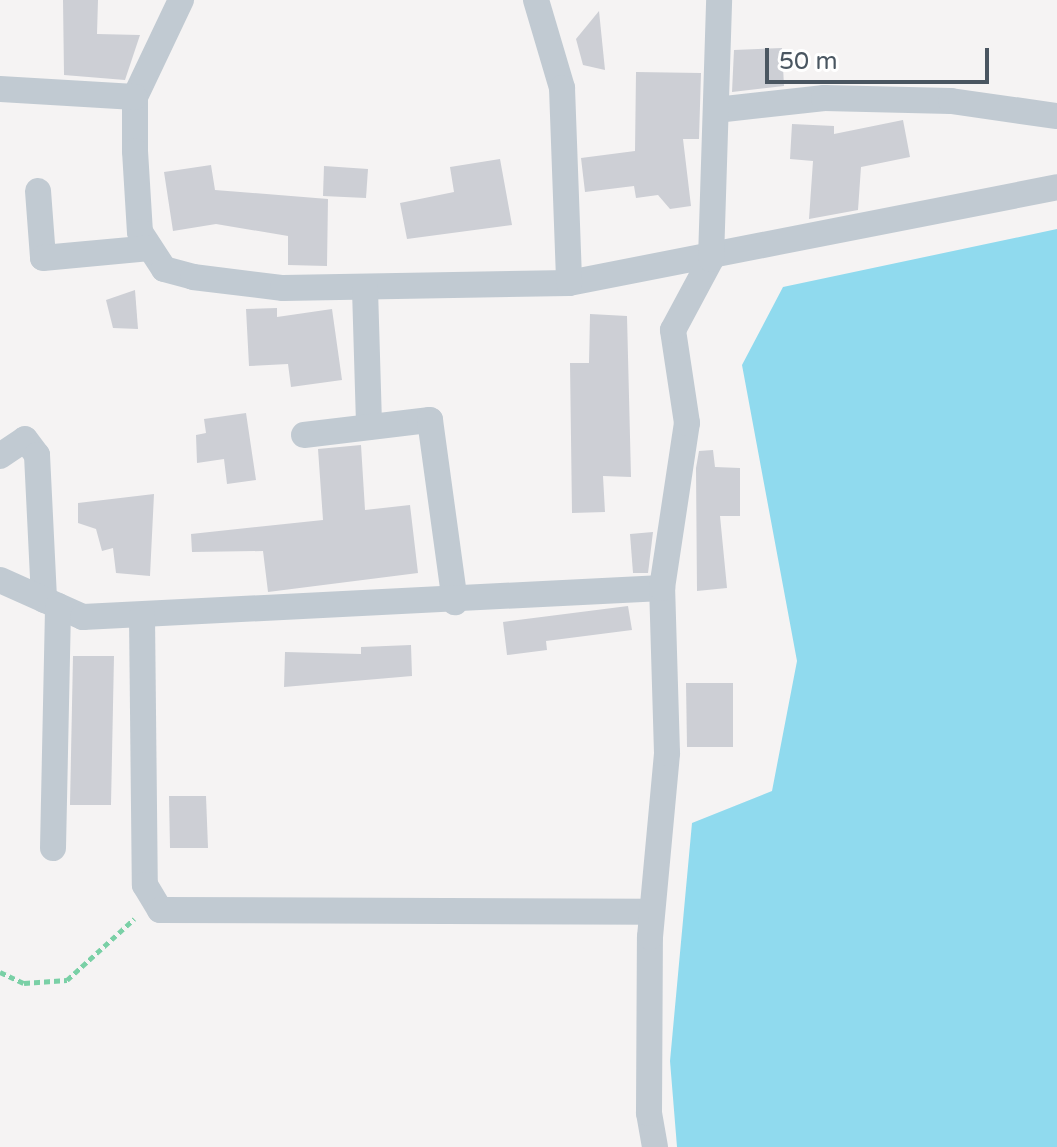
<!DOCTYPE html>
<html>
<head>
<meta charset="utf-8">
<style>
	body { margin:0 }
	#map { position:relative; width:1057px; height:1147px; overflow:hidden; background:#f5f3f3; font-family:"Varela Round",sans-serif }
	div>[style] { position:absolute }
	.water>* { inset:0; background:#90daee }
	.building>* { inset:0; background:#cdcfd5 }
	.path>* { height:5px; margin-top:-2.5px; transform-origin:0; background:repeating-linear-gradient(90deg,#7ad0a6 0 6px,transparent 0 10px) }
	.minor>* { height:26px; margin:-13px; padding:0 13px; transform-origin:13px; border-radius:13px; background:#c1cad2 }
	span { translate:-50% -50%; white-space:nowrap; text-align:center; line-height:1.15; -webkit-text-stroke:7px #fff; paint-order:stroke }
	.scale { position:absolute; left:765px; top:48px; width:224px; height:36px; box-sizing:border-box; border:4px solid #4a5661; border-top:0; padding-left:10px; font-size:24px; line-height:28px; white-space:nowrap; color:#4a5661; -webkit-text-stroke:6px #fff; paint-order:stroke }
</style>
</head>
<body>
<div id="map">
	<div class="water">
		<div style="clip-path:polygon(1057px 229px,1057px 1147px,677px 1147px,670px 1061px,692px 823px,772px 791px,797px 661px,742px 365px,783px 287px)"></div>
	</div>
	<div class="building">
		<div style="clip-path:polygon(63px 0,98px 0,97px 34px,140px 35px,125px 80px,64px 75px)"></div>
		<div style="clip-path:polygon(599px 11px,605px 70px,583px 65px,576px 39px)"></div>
		<div style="clip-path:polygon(782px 48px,784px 86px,732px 92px,734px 50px)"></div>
		<div style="clip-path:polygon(636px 72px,701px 73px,699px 139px,683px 139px,691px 206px,670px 209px,658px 195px,636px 198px,634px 186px,585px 192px,581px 158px,635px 151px)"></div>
		<div style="clip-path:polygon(903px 120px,910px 157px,861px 167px,858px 210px,809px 219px,813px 161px,790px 159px,792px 124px,834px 126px,834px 134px)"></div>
		<div style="clip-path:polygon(500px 159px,512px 225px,407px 239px,400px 203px,454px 192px,450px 167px)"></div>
		<div style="clip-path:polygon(211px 165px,215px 190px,328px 199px,327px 266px,288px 265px,288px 236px,216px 224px,173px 231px,164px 172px)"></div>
		<div style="clip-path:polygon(324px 166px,368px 169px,366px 198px,323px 196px)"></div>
		<div style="clip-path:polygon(135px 290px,138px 329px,113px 328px,106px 300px)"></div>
		<div style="clip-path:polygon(277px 308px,277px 317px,332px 309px,342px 380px,291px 387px,288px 364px,249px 366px,246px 309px)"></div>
		<div style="clip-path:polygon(590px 314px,627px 316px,631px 477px,603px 476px,605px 512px,572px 513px,570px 363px,589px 363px)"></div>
		<div style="clip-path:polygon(246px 413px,256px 480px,227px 484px,224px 459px,197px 463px,196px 435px,206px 433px,204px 419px)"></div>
		<div style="clip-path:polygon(361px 445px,365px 510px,410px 505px,418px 573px,268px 592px,263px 551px,192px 552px,191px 534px,323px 520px,318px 449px)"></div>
		<div style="clip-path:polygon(713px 450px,715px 467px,740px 468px,740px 516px,720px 516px,727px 588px,697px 591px,696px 468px,699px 451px)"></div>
		<div style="clip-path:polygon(154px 494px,150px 576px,116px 573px,113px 548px,102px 551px,96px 529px,78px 523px,78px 503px)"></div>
		<div style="clip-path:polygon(653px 532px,648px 573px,633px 573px,630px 534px)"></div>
		<div style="clip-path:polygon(628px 606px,632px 630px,546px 641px,547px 650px,507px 655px,503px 622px)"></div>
		<div style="clip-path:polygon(411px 645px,412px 676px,284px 687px,285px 652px,361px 654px,361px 647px)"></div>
		<div style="clip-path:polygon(73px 656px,114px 656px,111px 805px,70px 805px)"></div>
		<div style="clip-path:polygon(686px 683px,733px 683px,733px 747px,687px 747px)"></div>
		<div style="clip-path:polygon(169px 796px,206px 796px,208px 848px,170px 848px)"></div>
	</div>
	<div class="path">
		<div style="left:0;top:972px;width:26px;rotate:25deg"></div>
		<div style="left:24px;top:983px;width:43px;rotate:-4deg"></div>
		<div style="left:67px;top:980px;width:91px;rotate:-42.3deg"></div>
	</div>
	<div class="minor">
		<div style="left:181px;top:0;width:107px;rotate:115.4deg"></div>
		<div style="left:135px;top:97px;width:54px;rotate:90deg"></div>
		<div style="left:135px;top:151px;width:81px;rotate:86.5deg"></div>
		<div style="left:140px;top:232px;width:44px;rotate:57deg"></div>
		<div style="left:164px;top:269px;width:30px;rotate:15deg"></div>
		<div style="left:193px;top:277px;width:91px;rotate:7deg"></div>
		<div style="left:283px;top:288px;width:286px;rotate:-1deg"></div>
		<div style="left:569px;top:283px;width:497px;rotate:-11.1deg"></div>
		<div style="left:536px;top:0;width:92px;rotate:73.5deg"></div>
		<div style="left:562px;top:88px;width:195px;rotate:87.9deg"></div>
		<div style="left:0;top:89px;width:135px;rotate:3.4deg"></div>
		<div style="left:716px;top:110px;width:109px;rotate:-6.3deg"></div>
		<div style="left:824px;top:98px;width:127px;rotate:1.4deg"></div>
		<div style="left:951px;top:101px;width:107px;rotate:8.1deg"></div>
		<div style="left:38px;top:191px;width:67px;rotate:85.7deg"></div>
		<div style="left:43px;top:258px;width:107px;rotate:-5.3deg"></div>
		<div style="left:365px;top:289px;width:138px;rotate:88.3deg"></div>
		<div style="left:304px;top:435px;width:127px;rotate:-6.8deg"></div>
		<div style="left:430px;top:420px;width:184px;rotate:82.2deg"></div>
		<div style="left:0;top:456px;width:30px;rotate:-34deg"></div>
		<div style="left:25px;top:439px;width:20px;rotate:53deg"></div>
		<div style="left:37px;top:455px;width:145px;rotate:87.2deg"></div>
		<div style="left:0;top:580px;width:91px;rotate:24deg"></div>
		<div style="left:83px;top:617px;width:580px;rotate:-2.87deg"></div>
		<div style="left:142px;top:616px;width:269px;rotate:89.4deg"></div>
		<div style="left:145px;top:885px;width:29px;rotate:59deg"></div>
		<div style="left:160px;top:910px;width:492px;rotate:0.2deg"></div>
		<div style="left:53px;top:848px;width:242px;rotate:-88.8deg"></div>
		<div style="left:655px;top:1147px;width:35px;rotate:-100deg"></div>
		<div style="left:649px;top:1113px;width:176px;rotate:-89.7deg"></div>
		<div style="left:650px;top:937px;width:185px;rotate:-84.7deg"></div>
		<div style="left:667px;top:753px;width:165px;rotate:-91.7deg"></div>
		<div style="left:662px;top:588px;width:167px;rotate:-81.4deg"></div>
		<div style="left:687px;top:423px;width:94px;rotate:-98.6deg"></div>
		<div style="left:673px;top:330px;width:81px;rotate:-61.8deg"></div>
		<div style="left:711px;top:259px;width:259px;rotate:-88.2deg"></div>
	</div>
	<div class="scale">50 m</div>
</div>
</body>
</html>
